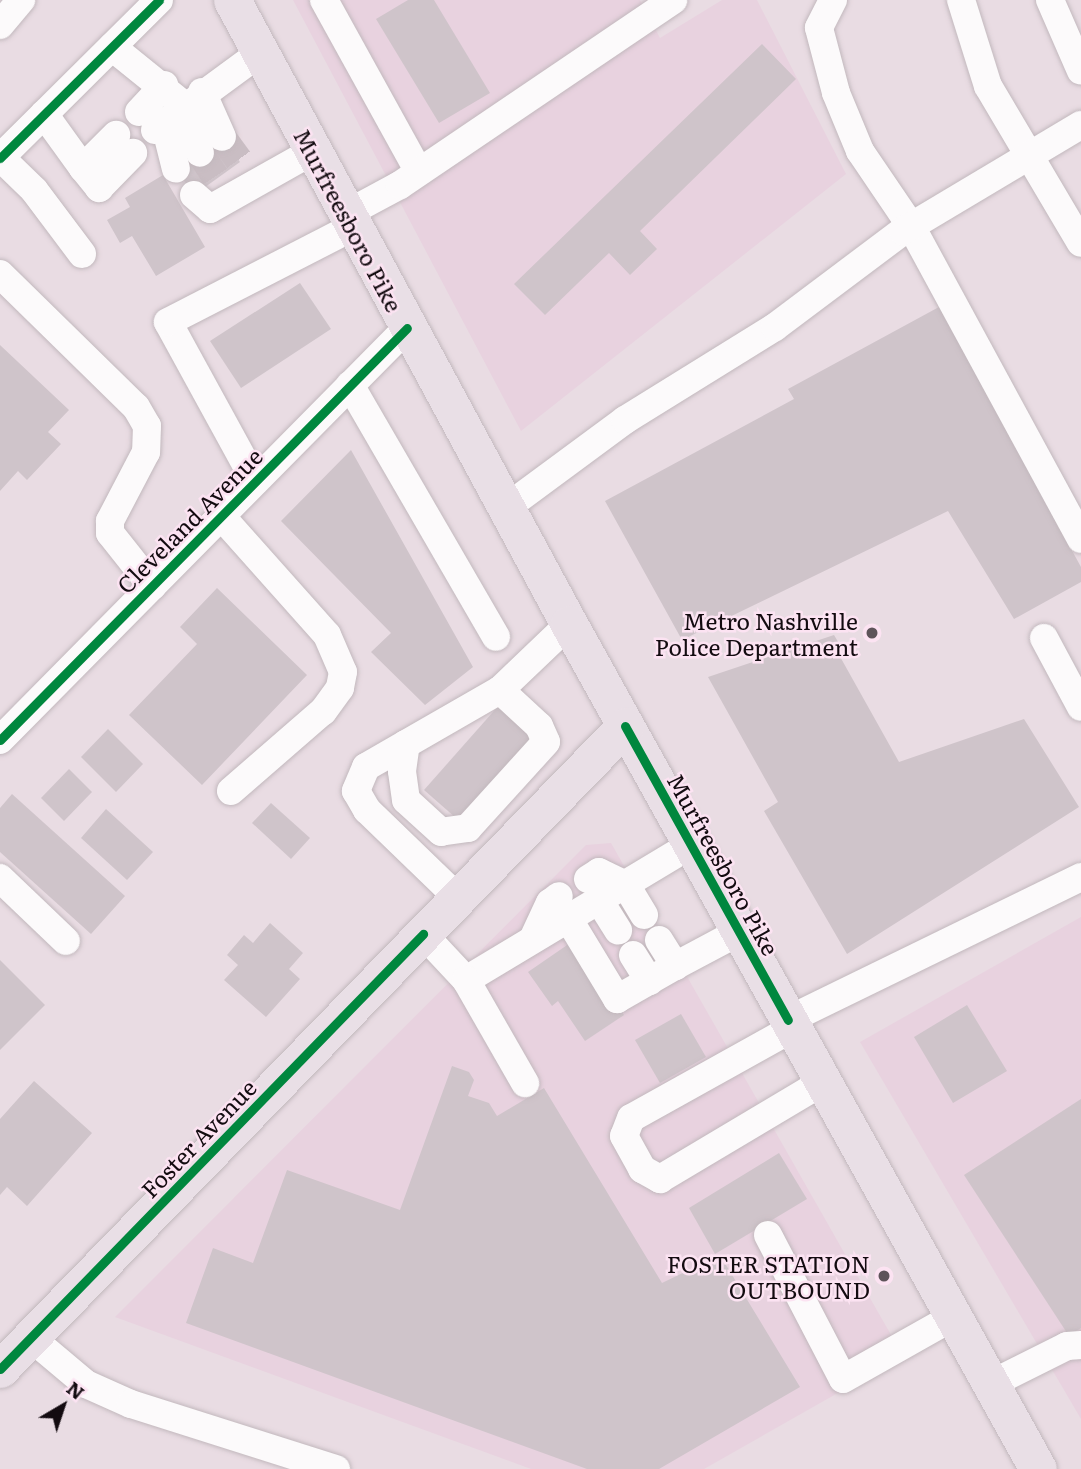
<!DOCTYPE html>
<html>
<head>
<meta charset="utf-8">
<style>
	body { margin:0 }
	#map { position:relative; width:1081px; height:1469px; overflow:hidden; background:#e9dce3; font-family:Literata,serif }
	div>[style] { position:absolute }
	.built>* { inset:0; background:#e8d2df }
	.building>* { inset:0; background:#cfc4ca }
	.minor-tunnel>* { height:28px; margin-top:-14px; transform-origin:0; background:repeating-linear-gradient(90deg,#c9bdc3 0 28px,transparent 0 42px) }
	.roads { filter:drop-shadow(0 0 2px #c2b8bd) drop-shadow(0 0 2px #c2b8bd) }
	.minor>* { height:28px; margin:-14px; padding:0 14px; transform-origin:14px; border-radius:14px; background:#fcfafb }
	.major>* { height:37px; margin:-18.5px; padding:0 18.5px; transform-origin:18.5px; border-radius:18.5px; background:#e9dfe6 }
	.cycleway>* { height:9px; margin:-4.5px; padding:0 4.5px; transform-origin:4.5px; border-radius:4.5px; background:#00873e }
	.dots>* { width:19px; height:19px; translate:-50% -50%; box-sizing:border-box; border:4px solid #fce3f2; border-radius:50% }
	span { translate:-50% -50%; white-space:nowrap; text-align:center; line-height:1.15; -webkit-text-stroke:5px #fce3f2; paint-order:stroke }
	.street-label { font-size:23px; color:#130b10 }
	.poi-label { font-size:23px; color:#130b10 }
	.right { translate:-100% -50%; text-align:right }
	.north { position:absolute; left:28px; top:1371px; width:70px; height:70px; -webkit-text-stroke:5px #fce3f2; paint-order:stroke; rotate:39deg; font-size:19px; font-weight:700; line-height:28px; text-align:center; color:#130b10 }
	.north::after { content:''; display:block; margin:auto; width:24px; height:32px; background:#130b10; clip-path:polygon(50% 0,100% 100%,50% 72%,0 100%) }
</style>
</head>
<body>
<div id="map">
	<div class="built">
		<div style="clip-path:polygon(293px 0,640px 0,660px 38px,722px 0,757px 0,846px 174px,521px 431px)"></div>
		<div style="clip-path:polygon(611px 843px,903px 1356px,704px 1469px,531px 1469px,115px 1317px,586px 845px)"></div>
		<div style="clip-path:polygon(1081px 917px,1081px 1419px,860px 1042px)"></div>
	</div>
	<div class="building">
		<div style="clip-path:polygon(408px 0,434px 0,490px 93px,439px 123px,376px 19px)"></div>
		<div style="clip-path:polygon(762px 44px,796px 79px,640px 231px,657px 249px,630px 275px,609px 253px,545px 315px,514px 284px)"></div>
		<div style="clip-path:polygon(222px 137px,240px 162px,194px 195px,176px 169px)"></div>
		<div style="clip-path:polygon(163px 175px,205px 247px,156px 276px,132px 236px,120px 243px,107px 220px,130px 207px,125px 198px)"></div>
		<div style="clip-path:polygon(300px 283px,331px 329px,241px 388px,210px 341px)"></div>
		<div style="clip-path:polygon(939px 307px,1081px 567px,1081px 582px,1014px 619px,948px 511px,682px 640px,605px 501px,794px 399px,788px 389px)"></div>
		<div style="clip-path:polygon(0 345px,69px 410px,48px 432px,61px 444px,27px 480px,18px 471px,0 491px)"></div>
		<div style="clip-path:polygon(351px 450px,473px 667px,425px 705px,371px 652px,391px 633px,281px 521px)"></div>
		<div style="clip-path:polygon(217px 588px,307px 675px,202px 785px,129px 715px,197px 644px,180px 627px)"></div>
		<div style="clip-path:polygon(834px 635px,843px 650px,838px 653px,899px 762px,1024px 719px,1079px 807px,847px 954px,764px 811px,778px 802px,708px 677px)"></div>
		<div style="clip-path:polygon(500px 704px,539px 739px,464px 825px,424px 790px)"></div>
		<div style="clip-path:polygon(108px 729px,143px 764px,116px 792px,81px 757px)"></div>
		<div style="clip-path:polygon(69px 769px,92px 792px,64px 821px,41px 798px)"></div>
		<div style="clip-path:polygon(12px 794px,125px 896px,91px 934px,0 852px,0 808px)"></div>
		<div style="clip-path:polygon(271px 803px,310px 838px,291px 859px,252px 823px)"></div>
		<div style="clip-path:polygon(106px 809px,153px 852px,127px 880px,81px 838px)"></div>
		<div style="clip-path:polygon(270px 923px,303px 953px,289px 969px,300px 979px,266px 1017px,224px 980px,238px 965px,227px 955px,244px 935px,253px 943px)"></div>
		<div style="clip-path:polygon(573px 941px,624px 1015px,585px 1041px,558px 1001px,552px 1006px,528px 972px)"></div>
		<div style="clip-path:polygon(0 960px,45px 1005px,0 1050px)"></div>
		<div style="clip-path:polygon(967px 1005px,1007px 1071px,953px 1103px,914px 1037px)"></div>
		<div style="clip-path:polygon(681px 1014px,706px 1057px,660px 1083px,635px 1040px)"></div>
		<div style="clip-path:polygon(452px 1066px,469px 1072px,474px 1080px,468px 1096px,489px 1103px,497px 1116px,544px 1088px,662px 1283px,720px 1255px,800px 1387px,659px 1469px,587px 1469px,186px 1323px,213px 1248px,253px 1263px,287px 1170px,400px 1210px)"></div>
		<div style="clip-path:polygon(34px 1081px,92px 1133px,27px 1206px,7px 1187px,0 1195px,0 1119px)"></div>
		<div style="clip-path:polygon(1081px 1099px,1081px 1328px,1069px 1336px,964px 1175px)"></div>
		<div style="clip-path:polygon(779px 1153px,807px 1199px,715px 1254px,689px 1208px)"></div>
	</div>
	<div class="minor-tunnel">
		<div style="left:222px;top:137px;width:31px;rotate:54deg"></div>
		<div style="left:200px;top:153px;width:31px;rotate:57deg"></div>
	</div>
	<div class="roads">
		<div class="minor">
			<div style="left:324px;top:0;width:196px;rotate:61.1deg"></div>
			<div style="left:833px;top:0;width:31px;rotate:117deg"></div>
			<div style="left:819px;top:28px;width:67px;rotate:75.3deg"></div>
			<div style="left:836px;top:93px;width:63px;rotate:67.5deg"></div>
			<div style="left:860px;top:151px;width:91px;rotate:55.8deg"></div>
			<div style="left:911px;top:226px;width:356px;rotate:61.5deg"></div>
			<div style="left:961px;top:0;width:90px;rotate:72.6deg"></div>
			<div style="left:988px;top:86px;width:182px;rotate:59.4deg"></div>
			<div style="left:1050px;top:0;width:77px;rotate:66.4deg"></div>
			<div style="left:0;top:25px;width:33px;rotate:-50deg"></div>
			<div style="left:112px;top:47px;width:94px;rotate:38.9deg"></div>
			<div style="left:185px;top:106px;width:49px;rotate:72.3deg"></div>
			<div style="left:202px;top:92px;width:49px;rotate:66deg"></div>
			<div style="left:139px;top:112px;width:37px;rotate:-47deg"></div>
			<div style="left:44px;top:114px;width:67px;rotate:54.2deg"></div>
			<div style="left:83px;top:168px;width:47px;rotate:-45deg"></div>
			<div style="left:164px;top:121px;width:49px;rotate:76deg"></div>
			<div style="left:155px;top:130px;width:130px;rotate:-36.3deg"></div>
			<div style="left:0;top:158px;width:224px;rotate:-44.8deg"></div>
			<div style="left:1px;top:158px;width:46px;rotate:44.1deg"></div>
			<div style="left:34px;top:190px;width:80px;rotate:53.1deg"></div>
			<div style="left:83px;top:168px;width:26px;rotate:51deg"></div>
			<div style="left:99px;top:188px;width:49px;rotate:-45.8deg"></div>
			<div style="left:194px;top:195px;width:21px;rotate:41deg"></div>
			<div style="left:210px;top:209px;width:118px;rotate:-29.4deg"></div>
			<div style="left:346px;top:214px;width:61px;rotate:-28.2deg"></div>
			<div style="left:400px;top:185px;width:330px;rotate:-34.1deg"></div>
			<div style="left:0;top:274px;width:190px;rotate:44.4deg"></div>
			<div style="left:136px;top:407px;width:22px;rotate:60deg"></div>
			<div style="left:147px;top:426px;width:26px;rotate:92deg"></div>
			<div style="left:146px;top:452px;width:78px;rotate:117.6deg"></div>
			<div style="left:110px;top:521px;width:12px;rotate:90deg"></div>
			<div style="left:110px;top:533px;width:68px;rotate:51.6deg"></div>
			<div style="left:350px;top:385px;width:291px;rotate:59.9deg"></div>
			<div style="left:255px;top:481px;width:181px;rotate:-118.7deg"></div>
			<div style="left:168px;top:322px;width:208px;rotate:-27.2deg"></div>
			<div style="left:506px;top:508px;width:148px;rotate:-36.5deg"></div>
			<div style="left:625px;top:420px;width:176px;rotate:-31.8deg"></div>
			<div style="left:775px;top:327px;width:160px;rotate:-36.9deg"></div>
			<div style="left:903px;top:231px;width:207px;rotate:-30.8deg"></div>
			<div style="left:221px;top:516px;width:159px;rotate:48.3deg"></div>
			<div style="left:327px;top:635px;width:40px;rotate:66.6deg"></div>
			<div style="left:343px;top:672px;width:16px;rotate:101deg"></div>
			<div style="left:340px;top:688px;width:29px;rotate:126deg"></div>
			<div style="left:323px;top:711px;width:122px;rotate:139deg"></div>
			<div style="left:1044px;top:638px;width:78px;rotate:61.8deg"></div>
			<div style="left:500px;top:690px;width:53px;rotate:42.7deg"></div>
			<div style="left:539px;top:726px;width:17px;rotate:66deg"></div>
			<div style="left:546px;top:742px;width:116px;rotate:132.2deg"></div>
			<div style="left:468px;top:828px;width:27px;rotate:172deg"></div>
			<div style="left:441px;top:832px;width:47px;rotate:-137.6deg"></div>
			<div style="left:406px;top:800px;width:29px;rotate:-98deg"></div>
			<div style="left:402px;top:771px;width:27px;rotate:-82deg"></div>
			<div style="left:406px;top:744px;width:108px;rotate:-29.9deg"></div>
			<div style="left:500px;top:690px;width:95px;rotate:-43.7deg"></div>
			<div style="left:0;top:740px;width:579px;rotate:-45.35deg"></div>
			<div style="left:406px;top:744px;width:46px;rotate:150.1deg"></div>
			<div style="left:366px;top:767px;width:26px;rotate:113deg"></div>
			<div style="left:356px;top:791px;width:22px;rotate:60deg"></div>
			<div style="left:367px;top:810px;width:127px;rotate:44deg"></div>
			<div style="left:0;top:878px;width:91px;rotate:43.7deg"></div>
			<div style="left:588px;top:879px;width:13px;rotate:-32deg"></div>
			<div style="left:599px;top:872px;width:30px;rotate:26deg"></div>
			<div style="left:626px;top:885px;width:35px;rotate:59deg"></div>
			<div style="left:599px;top:900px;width:36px;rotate:58deg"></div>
			<div style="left:568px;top:918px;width:95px;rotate:58.8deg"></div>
			<div style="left:617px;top:999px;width:67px;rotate:-29.6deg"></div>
			<div style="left:423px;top:934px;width:63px;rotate:46.9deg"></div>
			<div style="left:466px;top:980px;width:262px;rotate:-31deg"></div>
			<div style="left:533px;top:939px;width:40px;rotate:-65deg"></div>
			<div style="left:550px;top:903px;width:11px;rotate:-38deg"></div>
			<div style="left:659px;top:940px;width:31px;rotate:58deg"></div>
			<div style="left:675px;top:966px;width:72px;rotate:-28deg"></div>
			<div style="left:633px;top:955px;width:31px;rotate:58deg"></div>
			<div style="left:466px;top:980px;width:119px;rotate:60.2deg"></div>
			<div style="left:788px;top:1020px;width:326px;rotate:-26deg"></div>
			<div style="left:793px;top:1028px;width:185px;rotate:150.9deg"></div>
			<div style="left:631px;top:1118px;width:19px;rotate:111deg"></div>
			<div style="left:624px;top:1136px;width:38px;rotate:61deg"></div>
			<div style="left:642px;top:1169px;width:21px;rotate:29deg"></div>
			<div style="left:660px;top:1179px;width:190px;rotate:-30.8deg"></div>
			<div style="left:768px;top:1235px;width:162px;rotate:62.5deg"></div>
			<div style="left:843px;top:1379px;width:126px;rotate:-29.4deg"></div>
			<div style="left:30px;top:1337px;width:73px;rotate:40deg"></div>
			<div style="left:86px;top:1384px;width:49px;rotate:24deg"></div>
			<div style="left:131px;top:1404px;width:215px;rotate:17.6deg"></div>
			<div style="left:991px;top:1384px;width:85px;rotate:-26.6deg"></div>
			<div style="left:1067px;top:1346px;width:14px;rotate:-4deg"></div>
		</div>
		<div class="major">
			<div style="left:232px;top:0;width:709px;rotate:61.63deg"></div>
			<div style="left:569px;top:624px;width:966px;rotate:60.97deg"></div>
			<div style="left:0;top:1369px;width:897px;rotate:-45.81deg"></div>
		</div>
	</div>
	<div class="cycleway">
		<div style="left:0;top:158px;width:224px;rotate:-44.8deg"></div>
		<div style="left:625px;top:726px;width:336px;rotate:61deg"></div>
		<div style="left:0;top:740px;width:579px;rotate:-45.35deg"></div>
		<div style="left:0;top:1369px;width:607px;rotate:-45.8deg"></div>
	</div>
	<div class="dots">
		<div style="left:872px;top:633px;background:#5e545a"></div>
		<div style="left:884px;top:1276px;background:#5e545a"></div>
	</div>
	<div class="street-label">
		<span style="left:349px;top:220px;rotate:62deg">Murfreesboro Pike</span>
		<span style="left:189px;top:520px;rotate:-45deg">Cleveland Avenue</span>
		<span style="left:724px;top:864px;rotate:61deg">Murfreesboro Pike</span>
		<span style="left:198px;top:1138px;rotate:-46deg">Foster Avenue</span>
	</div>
	<div class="poi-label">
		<span class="right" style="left:858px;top:633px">Metro Nashville<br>Police Department</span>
		<span class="right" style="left:870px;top:1276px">FOSTER STATION<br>OUTBOUND</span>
	</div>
	<div class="north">N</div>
</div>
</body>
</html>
